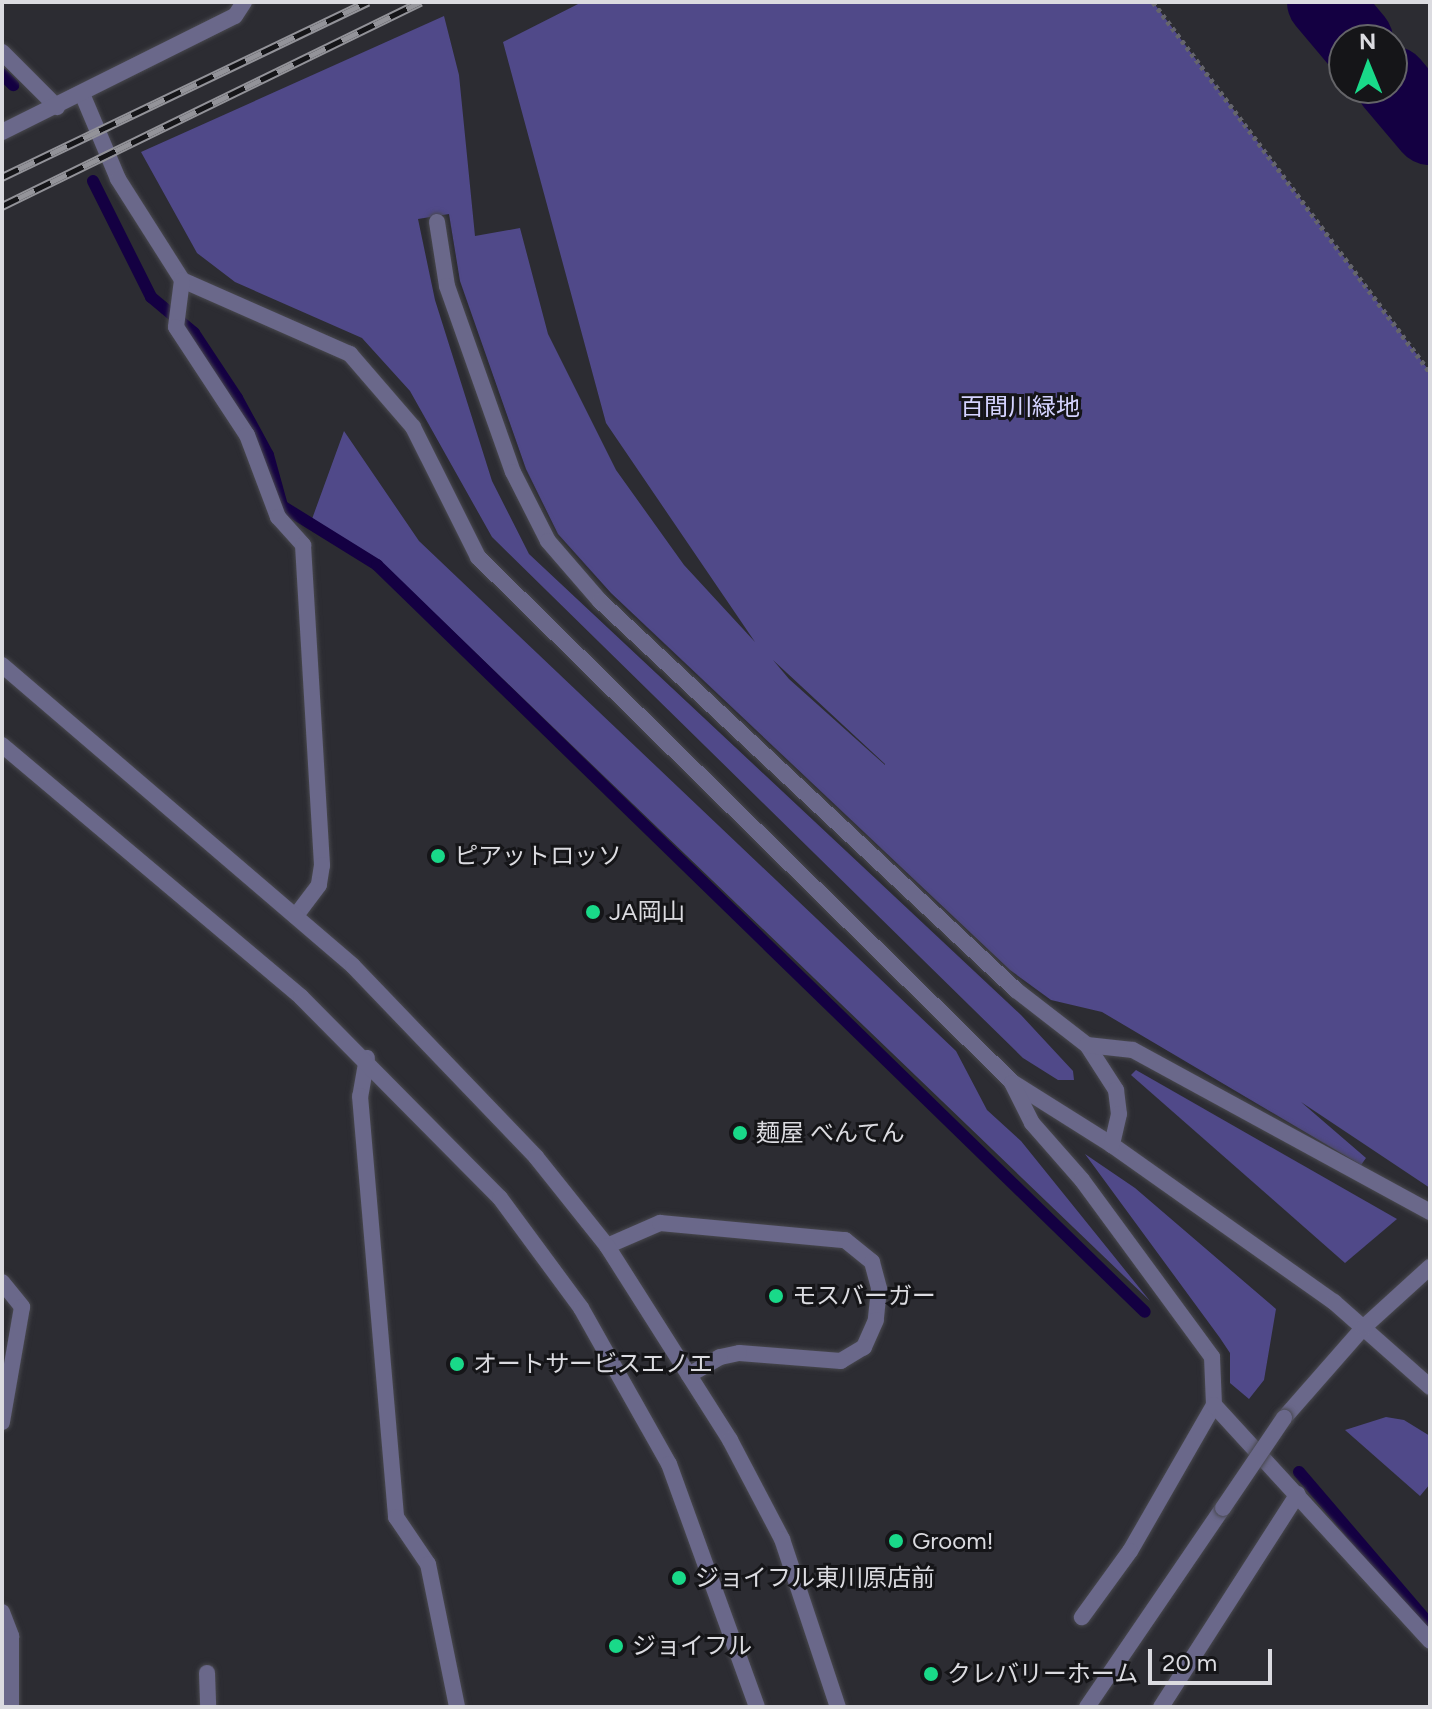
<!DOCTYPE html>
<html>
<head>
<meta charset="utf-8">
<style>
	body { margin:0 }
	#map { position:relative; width:1432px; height:1709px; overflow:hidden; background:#2c2c32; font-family:Figtree,"Noto Sans JP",sans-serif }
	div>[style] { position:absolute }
	.green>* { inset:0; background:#504989 }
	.stream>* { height:12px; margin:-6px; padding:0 6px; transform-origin:6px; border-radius:6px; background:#140042 }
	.river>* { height:74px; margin:-37px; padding:0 37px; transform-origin:37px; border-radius:37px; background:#140042 }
	.path>* { height:5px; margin-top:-2.5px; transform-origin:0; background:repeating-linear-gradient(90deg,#65656b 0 4px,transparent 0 8px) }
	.roads { filter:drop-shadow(0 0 2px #48484e) drop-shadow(0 0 2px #48484e) }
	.service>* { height:16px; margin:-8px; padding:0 8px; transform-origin:8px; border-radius:8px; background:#6a688a }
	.minor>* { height:16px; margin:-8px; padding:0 8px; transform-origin:8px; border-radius:8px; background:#6a688a }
	.tertiary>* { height:16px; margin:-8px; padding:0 8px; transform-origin:8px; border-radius:8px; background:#6a688a }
	.rail>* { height:9px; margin-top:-4.5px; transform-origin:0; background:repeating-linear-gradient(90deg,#151518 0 18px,#939399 0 36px); box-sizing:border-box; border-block:2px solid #939399 }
	.bridges { filter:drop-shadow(0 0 2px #48484e) drop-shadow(0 0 2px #48484e) }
	.tertiary-bridge>* { height:16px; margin:-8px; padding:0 8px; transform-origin:8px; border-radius:8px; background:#6a688a }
	.dots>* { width:22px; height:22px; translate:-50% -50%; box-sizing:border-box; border:4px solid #151518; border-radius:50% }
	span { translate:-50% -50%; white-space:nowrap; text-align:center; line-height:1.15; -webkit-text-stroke:6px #151518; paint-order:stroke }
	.park-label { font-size:24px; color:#d5d4ff }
	.poi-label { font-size:24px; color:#dbdbe0 }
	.left { translate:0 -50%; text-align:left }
	.frame { position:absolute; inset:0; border:4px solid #dbdbe0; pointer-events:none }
	.north { position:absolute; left:1328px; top:24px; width:80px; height:80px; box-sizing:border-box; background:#151518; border:2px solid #646468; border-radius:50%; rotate:359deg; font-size:22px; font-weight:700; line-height:32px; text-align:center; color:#dbdbe0 }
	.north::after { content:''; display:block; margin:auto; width:28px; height:36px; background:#19d989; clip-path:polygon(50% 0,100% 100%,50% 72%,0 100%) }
	.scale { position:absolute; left:1148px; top:1649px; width:124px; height:36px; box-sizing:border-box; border:4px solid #dbdbe0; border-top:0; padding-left:10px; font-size:24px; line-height:28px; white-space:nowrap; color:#dbdbe0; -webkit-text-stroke:6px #151518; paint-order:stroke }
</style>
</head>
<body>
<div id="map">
	<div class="green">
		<div style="clip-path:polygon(evenodd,582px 2px,1153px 2px,1430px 372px,1430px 1188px,1301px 1102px,1366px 1158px,1361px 1165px,1102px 1012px,1051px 1000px,1010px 970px,611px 593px,558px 534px,526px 469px,460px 281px,449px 214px,418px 219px,435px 300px,492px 481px,529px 554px,1021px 1015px,1073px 1071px,1074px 1080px,1058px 1080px,1023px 1058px,492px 537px,410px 391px,362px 338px,235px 282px,197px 253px,141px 152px,444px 16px,459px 75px,475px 236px,520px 228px,548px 334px,616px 470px,684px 565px,755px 642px,606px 423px,503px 42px,582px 2px,773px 660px,885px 764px,885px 765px,789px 679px,773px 660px)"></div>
		<div style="clip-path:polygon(344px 431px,419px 541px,956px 1051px,987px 1110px,1021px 1141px,1150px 1301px,401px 581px,312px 519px)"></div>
		<div style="clip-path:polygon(1136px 1070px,1397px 1219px,1345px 1263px,1131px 1075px)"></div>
		<div style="clip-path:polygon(1085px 1154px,1135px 1188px,1276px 1309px,1264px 1380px,1249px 1399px,1230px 1383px,1230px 1353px,1220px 1338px)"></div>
		<div style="clip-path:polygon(1386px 1417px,1404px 1420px,1430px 1436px,1430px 1484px,1420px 1496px,1345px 1430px)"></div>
	</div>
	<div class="stream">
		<div style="left:2px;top:74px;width:16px;rotate:45deg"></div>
		<div style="left:93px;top:181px;width:130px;rotate:63.4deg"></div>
		<div style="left:151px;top:297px;width:56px;rotate:39.9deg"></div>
		<div style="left:194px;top:333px;width:78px;rotate:56.5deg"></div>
		<div style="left:237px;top:398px;width:65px;rotate:61.5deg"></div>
		<div style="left:268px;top:455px;width:53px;rotate:74.6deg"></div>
		<div style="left:282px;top:506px;width:112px;rotate:31.8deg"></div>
		<div style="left:377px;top:565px;width:1071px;rotate:44.21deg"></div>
		<div style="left:1299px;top:1472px;width:201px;rotate:49.4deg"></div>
	</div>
	<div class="river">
		<div style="left:1324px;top:2px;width:50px;rotate:49.9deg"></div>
		<div style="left:1392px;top:83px;width:59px;rotate:49.8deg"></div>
	</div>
	<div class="path">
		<div style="left:1153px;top:2px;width:462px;rotate:53.2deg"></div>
	</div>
	<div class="roads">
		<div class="service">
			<div style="left:607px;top:1246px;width:58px;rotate:-23.5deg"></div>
			<div style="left:660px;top:1223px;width:186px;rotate:5.3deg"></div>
			<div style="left:845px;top:1240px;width:35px;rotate:39deg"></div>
			<div style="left:872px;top:1262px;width:28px;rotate:75deg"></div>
			<div style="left:879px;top:1289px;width:31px;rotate:96deg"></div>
			<div style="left:876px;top:1320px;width:30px;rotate:114deg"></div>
			<div style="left:864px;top:1347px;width:27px;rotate:149deg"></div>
			<div style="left:841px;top:1361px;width:102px;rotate:-175.5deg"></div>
			<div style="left:739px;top:1353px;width:19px;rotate:168deg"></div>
			<div style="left:720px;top:1357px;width:36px;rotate:150deg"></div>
		</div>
		<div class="minor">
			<div style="left:2px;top:52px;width:78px;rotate:45deg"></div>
			<div style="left:83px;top:96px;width:90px;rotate:67.1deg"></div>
			<div style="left:118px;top:179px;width:120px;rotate:57.6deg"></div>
			<div style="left:182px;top:280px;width:184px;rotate:23.8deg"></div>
			<div style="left:350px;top:354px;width:96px;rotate:49.2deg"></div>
			<div style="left:413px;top:427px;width:145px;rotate:63.4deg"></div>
			<div style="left:478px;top:557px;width:749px;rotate:44.51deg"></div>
			<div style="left:1012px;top:1082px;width:118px;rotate:32.2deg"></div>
			<div style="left:1112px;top:1145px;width:272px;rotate:35.3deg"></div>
			<div style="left:1334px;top:1302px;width:128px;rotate:41.5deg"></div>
			<div style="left:437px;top:222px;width:65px;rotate:81.1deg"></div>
			<div style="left:447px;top:286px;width:197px;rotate:70.5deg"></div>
			<div style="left:513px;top:472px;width:77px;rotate:63.1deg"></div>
			<div style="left:548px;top:541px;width:79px;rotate:49.1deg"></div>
			<div style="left:600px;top:601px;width:570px;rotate:43.08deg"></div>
			<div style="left:1016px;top:990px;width:90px;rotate:37.8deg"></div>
			<div style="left:1087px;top:1045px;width:54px;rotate:57.2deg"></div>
			<div style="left:1116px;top:1090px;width:24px;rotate:83deg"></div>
			<div style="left:1119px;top:1114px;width:32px;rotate:103deg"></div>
			<div style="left:182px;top:280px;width:47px;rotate:97.3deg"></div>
			<div style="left:176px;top:327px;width:129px;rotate:56.7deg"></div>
			<div style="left:247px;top:435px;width:88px;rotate:69.3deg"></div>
			<div style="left:278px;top:517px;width:38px;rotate:48deg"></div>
			<div style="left:303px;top:545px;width:321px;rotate:86.6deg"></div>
			<div style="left:322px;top:865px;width:20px;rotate:99deg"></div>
			<div style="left:319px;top:885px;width:39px;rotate:127deg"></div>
			<div style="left:1087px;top:1045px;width:46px;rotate:6.2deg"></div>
			<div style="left:1133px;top:1050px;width:338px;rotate:28.6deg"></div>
			<div style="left:367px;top:1058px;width:39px;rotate:100deg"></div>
			<div style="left:360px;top:1096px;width:423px;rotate:85.1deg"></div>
			<div style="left:396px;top:1517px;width:57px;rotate:55.8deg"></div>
			<div style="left:428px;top:1564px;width:146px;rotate:78.5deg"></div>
			<div style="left:1012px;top:1083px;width:45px;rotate:63.4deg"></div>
			<div style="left:1032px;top:1123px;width:76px;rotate:48.7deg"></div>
			<div style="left:1082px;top:1180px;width:220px;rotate:53.7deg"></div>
			<div style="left:1212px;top:1357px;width:48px;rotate:87.6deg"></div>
			<div style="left:1214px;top:1405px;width:168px;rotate:119.9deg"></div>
			<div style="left:1130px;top:1551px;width:82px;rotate:126deg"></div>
			<div style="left:2px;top:1282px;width:32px;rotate:51deg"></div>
			<div style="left:22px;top:1307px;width:117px;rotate:99.9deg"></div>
			<div style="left:1214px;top:1405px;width:320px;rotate:47.5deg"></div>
			<div style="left:2px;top:1612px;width:26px;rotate:69deg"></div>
			<div style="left:11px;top:1636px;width:71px;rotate:90deg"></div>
			<div style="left:207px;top:1673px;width:34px;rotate:88deg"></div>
			<div style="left:1161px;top:1707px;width:253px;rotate:-57.3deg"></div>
		</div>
		<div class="tertiary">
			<div style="left:2px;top:132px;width:260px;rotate:-26.5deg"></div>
			<div style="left:235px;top:16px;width:17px;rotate:-57deg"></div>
			<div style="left:2px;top:665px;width:462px;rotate:40.6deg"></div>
			<div style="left:353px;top:966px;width:265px;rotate:46.2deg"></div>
			<div style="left:536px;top:1157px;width:114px;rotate:51.4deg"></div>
			<div style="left:607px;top:1246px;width:230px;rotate:57.6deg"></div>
			<div style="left:730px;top:1440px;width:112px;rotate:62.3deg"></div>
			<div style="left:782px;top:1539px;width:177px;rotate:71.6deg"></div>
			<div style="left:2px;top:745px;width:391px;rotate:40.1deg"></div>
			<div style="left:301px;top:997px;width:283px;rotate:45.3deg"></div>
			<div style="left:500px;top:1198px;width:137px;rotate:53.6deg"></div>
			<div style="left:581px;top:1308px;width:179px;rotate:60.6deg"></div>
			<div style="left:669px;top:1464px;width:258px;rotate:70.1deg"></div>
			<div style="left:1284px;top:1418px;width:121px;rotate:-48.7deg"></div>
			<div style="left:1364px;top:1327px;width:89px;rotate:-42.3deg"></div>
			<div style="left:1087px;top:1707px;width:241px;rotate:-55.7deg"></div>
		</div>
	</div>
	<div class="rail">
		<div style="left:2px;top:177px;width:406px;rotate:-25.6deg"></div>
		<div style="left:2px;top:206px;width:466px;rotate:-26deg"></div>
	</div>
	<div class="bridges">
		<div class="tertiary-bridge">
			<div style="left:1223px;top:1508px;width:109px;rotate:-55.9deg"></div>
		</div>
	</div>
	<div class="dots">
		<div style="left:438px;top:856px;background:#19d989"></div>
		<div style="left:593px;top:912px;background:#19d989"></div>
		<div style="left:740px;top:1133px;background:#19d989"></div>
		<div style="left:776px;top:1296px;background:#19d989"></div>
		<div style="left:457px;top:1364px;background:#19d989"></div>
		<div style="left:896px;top:1541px;background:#19d989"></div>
		<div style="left:679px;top:1578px;background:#19d989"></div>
		<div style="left:616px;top:1646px;background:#19d989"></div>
		<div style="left:931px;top:1674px;background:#19d989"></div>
	</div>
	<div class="park-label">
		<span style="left:1020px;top:407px">百間川緑地</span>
	</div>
	<div class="poi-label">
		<span class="left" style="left:454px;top:856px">ピアットロッソ</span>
		<span class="left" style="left:609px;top:912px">JA岡山</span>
		<span class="left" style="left:756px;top:1133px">麺屋 べんてん</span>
		<span class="left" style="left:792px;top:1296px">モスバーガー</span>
		<span class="left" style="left:473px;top:1364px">オートサービスエノエ</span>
		<span class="left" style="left:912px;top:1541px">Groom!</span>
		<span class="left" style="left:695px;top:1578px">ジョイフル東川原店前</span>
		<span class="left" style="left:632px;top:1646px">ジョイフル</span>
		<span class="left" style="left:947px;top:1674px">クレバリーホーム</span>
	</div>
	<div class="frame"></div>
	<div class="north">N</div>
	<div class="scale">20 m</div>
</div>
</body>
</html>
